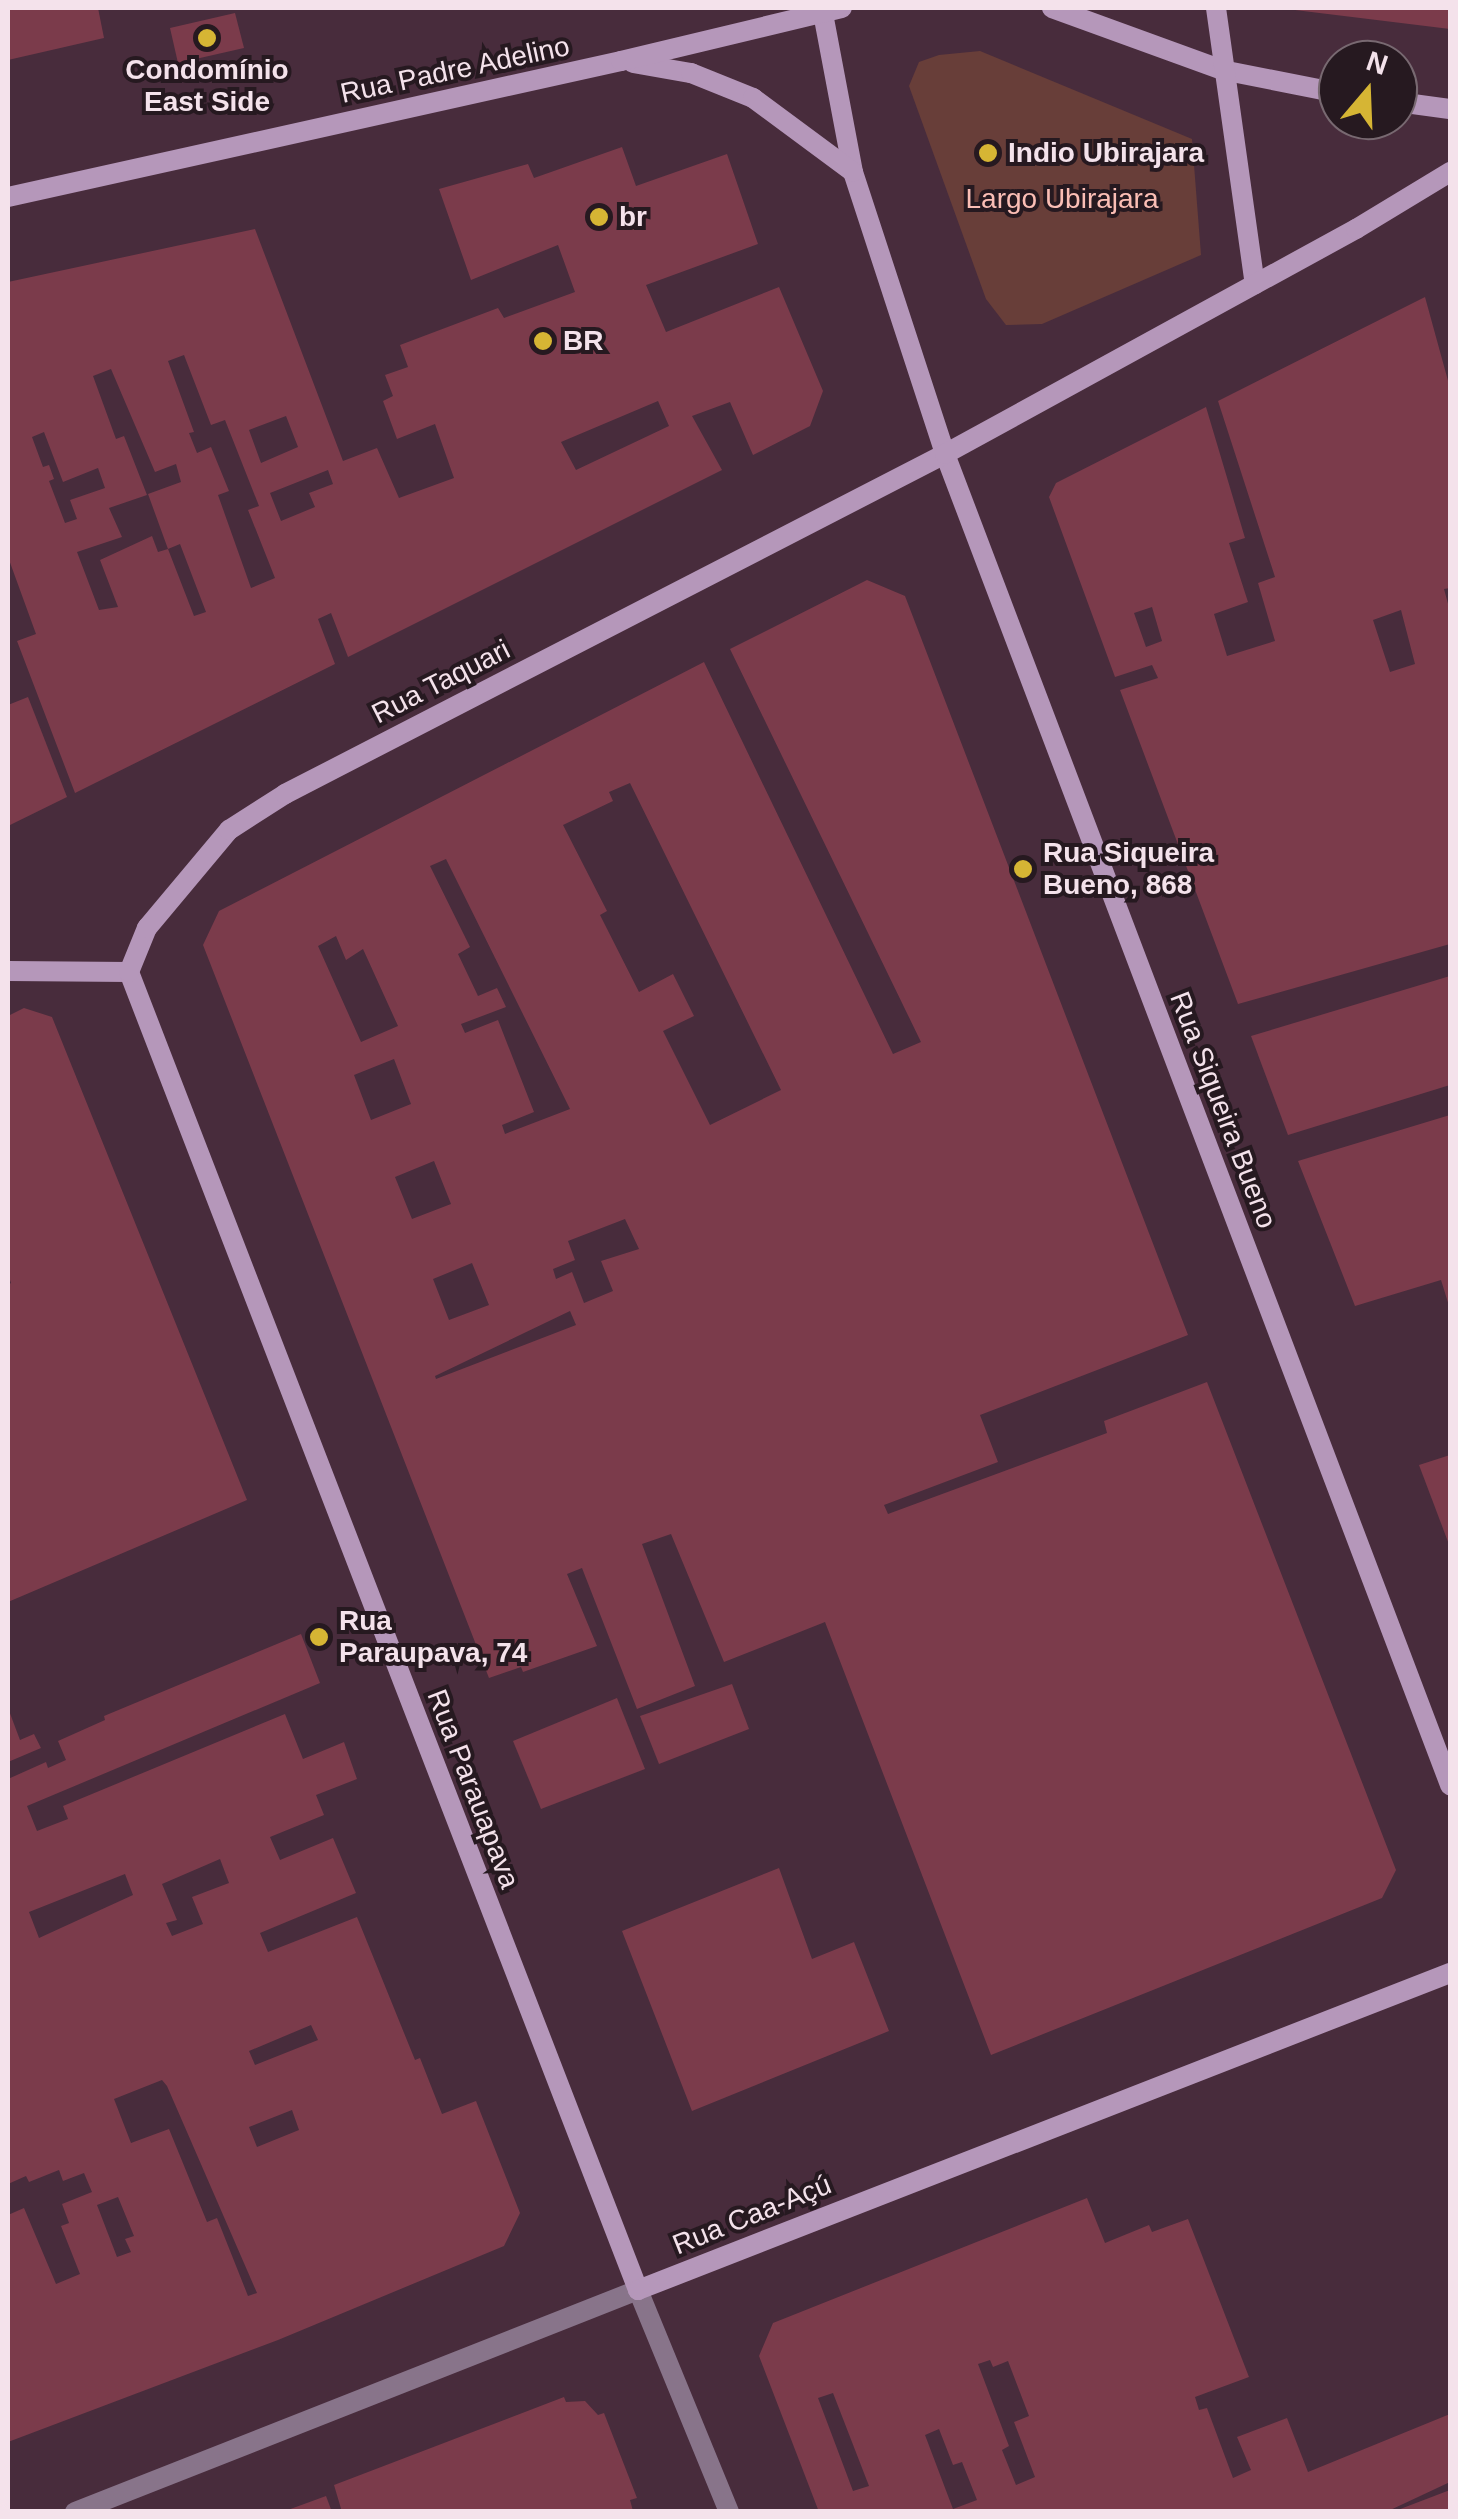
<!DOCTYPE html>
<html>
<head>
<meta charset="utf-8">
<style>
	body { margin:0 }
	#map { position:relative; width:1458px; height:2519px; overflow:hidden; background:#482c3c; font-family:Helvetica,sans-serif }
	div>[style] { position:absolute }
	.green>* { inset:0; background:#683e39 }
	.building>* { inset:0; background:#7b3b4b }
	.street>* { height:20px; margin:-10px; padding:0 10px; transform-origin:10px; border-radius:10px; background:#88748a }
	.secondary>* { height:20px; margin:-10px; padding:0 10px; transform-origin:10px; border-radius:10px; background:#b597ba }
	.dots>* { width:28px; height:28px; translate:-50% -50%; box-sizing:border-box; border:5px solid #261920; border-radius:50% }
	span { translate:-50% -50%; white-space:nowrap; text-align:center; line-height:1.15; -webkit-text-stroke:8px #261920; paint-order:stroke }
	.poi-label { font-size:28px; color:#f4e2eb; font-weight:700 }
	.left { translate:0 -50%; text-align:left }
	.street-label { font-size:28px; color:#f4e2eb }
	.park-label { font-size:28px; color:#fbbeb5 }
	.frame { position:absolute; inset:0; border:10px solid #f4e2eb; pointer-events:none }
	.north { position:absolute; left:1318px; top:40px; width:100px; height:100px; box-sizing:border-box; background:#261920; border:2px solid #786971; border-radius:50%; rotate:19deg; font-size:28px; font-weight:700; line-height:40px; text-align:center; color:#f4e2eb }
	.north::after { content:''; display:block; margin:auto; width:35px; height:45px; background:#d6b534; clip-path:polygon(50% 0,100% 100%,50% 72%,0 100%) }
</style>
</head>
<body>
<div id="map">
	<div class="green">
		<div style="clip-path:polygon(980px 51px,1192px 139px,1201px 255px,1042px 324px,1006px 325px,986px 299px,909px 86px,919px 62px,939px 55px)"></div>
	</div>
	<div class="building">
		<div style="clip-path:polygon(8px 8px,98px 8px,104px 38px,8px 60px)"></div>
		<div style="clip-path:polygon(1295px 8px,1450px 8px,1450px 29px,1295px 10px)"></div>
		<div style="clip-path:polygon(235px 13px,244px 48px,178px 63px,170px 28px)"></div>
		<div style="clip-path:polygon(evenodd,622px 147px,636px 186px,727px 154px,758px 244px,646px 285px,666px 332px,779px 287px,823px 391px,810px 426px,753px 455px,730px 402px,692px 416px,722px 470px,348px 657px,331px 613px,318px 619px,335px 664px,75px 793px,17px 641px,36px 634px,8px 557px,8px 282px,255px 229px,343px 461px,377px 448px,399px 498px,454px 478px,435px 424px,397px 439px,383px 401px,393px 396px,385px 375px,408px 367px,400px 345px,498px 308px,504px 318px,575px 292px,558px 245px,471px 280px,439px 189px,528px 164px,534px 178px,622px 147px,184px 355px,211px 425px,225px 420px,259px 506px,248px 510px,275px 578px,251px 588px,218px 495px,229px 491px,211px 447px,197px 453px,189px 433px,194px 432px,168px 361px,184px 355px,622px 147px,111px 369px,155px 472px,176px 464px,181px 482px,148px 494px,168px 549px,180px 544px,206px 612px,194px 616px,168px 549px,158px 552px,152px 536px,100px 560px,118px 607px,99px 610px,77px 552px,122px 537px,109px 508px,147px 495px,124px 436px,116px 439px,93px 376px,111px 369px,622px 147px,658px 401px,669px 426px,576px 470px,561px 442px,658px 401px,622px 147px,286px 416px,298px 447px,261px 463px,249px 430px,286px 416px,622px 147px,44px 432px,63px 482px,98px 468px,105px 488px,70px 500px,77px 519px,65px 523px,49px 481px,54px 479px,49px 465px,43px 467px,32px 437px,44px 432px,622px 147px,328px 470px,333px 484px,309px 493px,315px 507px,281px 521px,270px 493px,328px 470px)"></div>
		<div style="clip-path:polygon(evenodd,1425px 297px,1450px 388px,1450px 588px,1444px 589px,1450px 611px,1450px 944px,1238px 1004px,1120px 690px,1158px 678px,1152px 665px,1115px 677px,1049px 497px,1056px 483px,1206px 407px,1245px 538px,1229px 543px,1248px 602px,1214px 614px,1227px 656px,1275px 641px,1258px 583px,1275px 577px,1218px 401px,1425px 297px,1152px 607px,1162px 641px,1146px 647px,1134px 613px,1152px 607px,1425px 297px,1401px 610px,1415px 664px,1390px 672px,1373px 620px,1401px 610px)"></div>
		<div style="clip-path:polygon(evenodd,867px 580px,905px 596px,1188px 1335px,980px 1415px,998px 1462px,884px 1505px,888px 1514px,1107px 1433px,1104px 1421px,1207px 1382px,1396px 1870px,1382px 1898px,991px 2055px,825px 1622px,724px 1662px,671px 1534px,642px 1544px,695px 1686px,637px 1709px,582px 1568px,567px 1574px,597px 1646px,523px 1672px,521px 1667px,489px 1678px,203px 945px,219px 911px,704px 662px,893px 1054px,921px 1042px,730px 649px,867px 580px,630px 783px,781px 1090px,710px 1125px,663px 1031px,694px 1016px,673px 974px,639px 992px,600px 915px,607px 911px,563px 825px,613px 801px,609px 792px,630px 783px,867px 580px,446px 859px,570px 1109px,505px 1134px,502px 1125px,534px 1112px,498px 1020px,465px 1033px,461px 1024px,506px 1007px,497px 988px,478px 996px,458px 954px,470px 947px,430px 866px,446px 859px,867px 580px,336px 936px,346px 960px,363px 949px,398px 1026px,361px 1042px,318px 946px,336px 936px,867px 580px,394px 1059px,411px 1104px,371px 1120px,354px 1075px,394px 1059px,867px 580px,434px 1161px,451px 1204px,412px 1219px,395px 1177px,434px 1161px,867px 580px,625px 1219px,639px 1249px,601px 1261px,613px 1291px,584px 1303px,572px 1272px,556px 1279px,553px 1269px,575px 1260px,568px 1241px,625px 1219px,867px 580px,472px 1263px,489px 1305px,449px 1320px,433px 1279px,472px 1263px,867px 580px,570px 1311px,576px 1325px,436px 1379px,435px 1376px,570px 1311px)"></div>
		<div style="clip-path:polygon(28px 697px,67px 797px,8px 826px,8px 705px)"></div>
		<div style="clip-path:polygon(1450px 976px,1450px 1085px,1288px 1135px,1251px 1036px)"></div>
		<div style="clip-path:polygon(24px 1008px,52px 1017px,247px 1500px,8px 1602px,8px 1285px,11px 1283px,8px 1274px,8px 1016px)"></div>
		<div style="clip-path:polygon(1450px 1115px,1450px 1309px,1441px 1280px,1355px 1306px,1298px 1161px)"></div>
		<div style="clip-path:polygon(1450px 1455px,1450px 1547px,1419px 1465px)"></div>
		<div style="clip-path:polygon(evenodd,301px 1634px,320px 1683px,27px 1806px,37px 1831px,68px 1819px,63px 1806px,285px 1714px,303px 1759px,344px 1742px,357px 1779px,316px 1795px,324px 1815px,270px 1837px,280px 1860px,333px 1838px,356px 1893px,260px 1933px,268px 1952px,357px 1917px,415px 2060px,420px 2058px,442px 2114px,476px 2101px,520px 2213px,504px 2246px,278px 2340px,8px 2442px,8px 2215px,24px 2208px,56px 2284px,80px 2274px,61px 2226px,69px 2223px,62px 2204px,92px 2192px,84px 2173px,63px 2181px,59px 2170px,29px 2182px,26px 2176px,8px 2184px,8px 1779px,46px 1762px,48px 1768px,66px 1760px,58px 1741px,105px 1720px,104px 1716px,301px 1634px,220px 1859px,229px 1883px,192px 1897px,203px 1924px,172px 1936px,166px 1923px,177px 1920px,162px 1884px,220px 1859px,301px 1634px,125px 1874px,133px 1895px,39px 1938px,29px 1912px,125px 1874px,301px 1634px,311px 2025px,318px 2040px,255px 2065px,249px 2051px,311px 2025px,301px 1634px,162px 2080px,167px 2086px,257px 2293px,248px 2296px,217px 2218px,207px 2222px,169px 2129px,131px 2143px,114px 2099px,162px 2080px,301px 1634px,292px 2110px,299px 2130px,257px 2147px,249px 2127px,292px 2110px,301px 1634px,118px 2197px,134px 2236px,125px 2239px,131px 2252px,117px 2257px,97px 2205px,118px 2197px)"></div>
		<div style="clip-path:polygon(732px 1684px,749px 1729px,659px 1764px,640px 1716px)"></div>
		<div style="clip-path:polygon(617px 1698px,645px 1769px,541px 1809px,513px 1741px)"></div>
		<div style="clip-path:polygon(8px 1708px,20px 1740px,34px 1734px,41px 1748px,8px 1762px)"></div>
		<div style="clip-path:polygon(779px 1868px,812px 1959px,854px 1942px,889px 2031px,692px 2111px,622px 1931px)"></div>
		<div style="clip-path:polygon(evenodd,1087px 2198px,1105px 2243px,1149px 2225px,1152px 2232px,1188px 2219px,1249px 2377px,1195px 2397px,1199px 2410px,1207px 2408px,1233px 2478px,1251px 2470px,1237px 2437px,1287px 2418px,1308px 2472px,1450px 2414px,1450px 2482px,1386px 2512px,819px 2512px,759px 2356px,773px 2323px,1087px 2198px,990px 2360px,993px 2367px,1008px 2361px,1029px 2416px,1014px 2422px,1035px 2477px,1016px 2485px,1002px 2450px,1009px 2446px,978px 2364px,990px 2360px,1087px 2198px,833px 2393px,869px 2486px,853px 2491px,818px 2398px,833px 2393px,1087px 2198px,939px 2429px,953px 2465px,962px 2462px,977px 2500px,953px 2509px,925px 2435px,939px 2429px)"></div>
		<div style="clip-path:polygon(564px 2397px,566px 2402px,585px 2401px,598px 2415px,604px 2413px,637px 2498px,630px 2500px,633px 2511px,342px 2512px,334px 2485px)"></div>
		<div style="clip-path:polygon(1450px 2490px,1450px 2512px,1395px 2512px,1395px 2511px)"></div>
		<div style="clip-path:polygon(326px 2496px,332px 2512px,285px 2512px,285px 2511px)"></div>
	</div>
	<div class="street">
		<div style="left:75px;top:2512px;width:605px;rotate:-21.52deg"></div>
		<div style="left:638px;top:2290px;width:240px;rotate:67.7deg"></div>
	</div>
	<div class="secondary">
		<div style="left:822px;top:8px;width:167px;rotate:79.3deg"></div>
		<div style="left:853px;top:172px;width:297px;rotate:71.9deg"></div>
		<div style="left:945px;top:454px;width:1424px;rotate:69.22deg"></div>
		<div style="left:1052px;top:8px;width:181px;rotate:20deg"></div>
		<div style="left:1222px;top:70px;width:118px;rotate:11.2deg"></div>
		<div style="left:1216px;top:8px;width:279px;rotate:82deg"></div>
		<div style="left:633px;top:63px;width:59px;rotate:9.8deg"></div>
		<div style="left:691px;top:73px;width:67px;rotate:22deg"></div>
		<div style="left:753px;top:98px;width:124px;rotate:36.5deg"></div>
		<div style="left:1398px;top:102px;width:52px;rotate:7.7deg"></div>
		<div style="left:8px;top:197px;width:628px;rotate:-12.51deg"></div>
		<div style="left:621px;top:61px;width:227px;rotate:-13.5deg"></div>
		<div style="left:8px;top:971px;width:121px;rotate:0.5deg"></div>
		<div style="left:129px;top:972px;width:1413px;rotate:68.88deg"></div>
		<div style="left:638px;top:2290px;width:872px;rotate:-21.33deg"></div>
		<div style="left:129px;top:972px;width:48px;rotate:-67.8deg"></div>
		<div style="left:147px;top:928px;width:128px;rotate:-50.1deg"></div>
		<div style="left:229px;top:830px;width:67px;rotate:-32.7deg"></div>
		<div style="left:285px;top:794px;width:742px;rotate:-27.26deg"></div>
		<div style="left:945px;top:454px;width:469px;rotate:-28.7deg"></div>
		<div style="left:1356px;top:229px;width:110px;rotate:-31.2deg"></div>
	</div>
	<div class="dots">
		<div style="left:207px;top:38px;background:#d6b534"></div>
		<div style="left:988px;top:153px;background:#d6b534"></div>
		<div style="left:599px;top:217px;background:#d6b534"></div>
		<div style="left:543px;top:341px;background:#d6b534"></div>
		<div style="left:1023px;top:869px;background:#d6b534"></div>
		<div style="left:319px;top:1637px;background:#d6b534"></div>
	</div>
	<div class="poi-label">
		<span style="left:207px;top:86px">Condomínio<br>East Side</span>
		<span class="left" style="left:1008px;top:153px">Indio Ubirajara</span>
		<span class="left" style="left:619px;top:217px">br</span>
		<span class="left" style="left:563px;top:341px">BR</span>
		<span class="left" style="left:1043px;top:869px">Rua Siqueira<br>Bueno, 868</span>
		<span class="left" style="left:339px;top:1637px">Rua<br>Paraupava, 74</span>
	</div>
	<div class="street-label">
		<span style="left:455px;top:70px;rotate:-12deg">Rua Padre Adelino</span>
		<span style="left:441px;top:682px;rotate:-27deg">Rua Taquari</span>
		<span style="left:1223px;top:1110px;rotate:69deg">Rua Siqueira Bueno</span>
		<span style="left:473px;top:1789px;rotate:69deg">Rua Parauapava</span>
		<span style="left:752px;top:2215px;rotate:-22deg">Rua Caa-Açú</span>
	</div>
	<div class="park-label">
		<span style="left:1062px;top:199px">Largo Ubirajara</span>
	</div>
	<div class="frame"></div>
	<div class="north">N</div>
</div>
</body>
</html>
